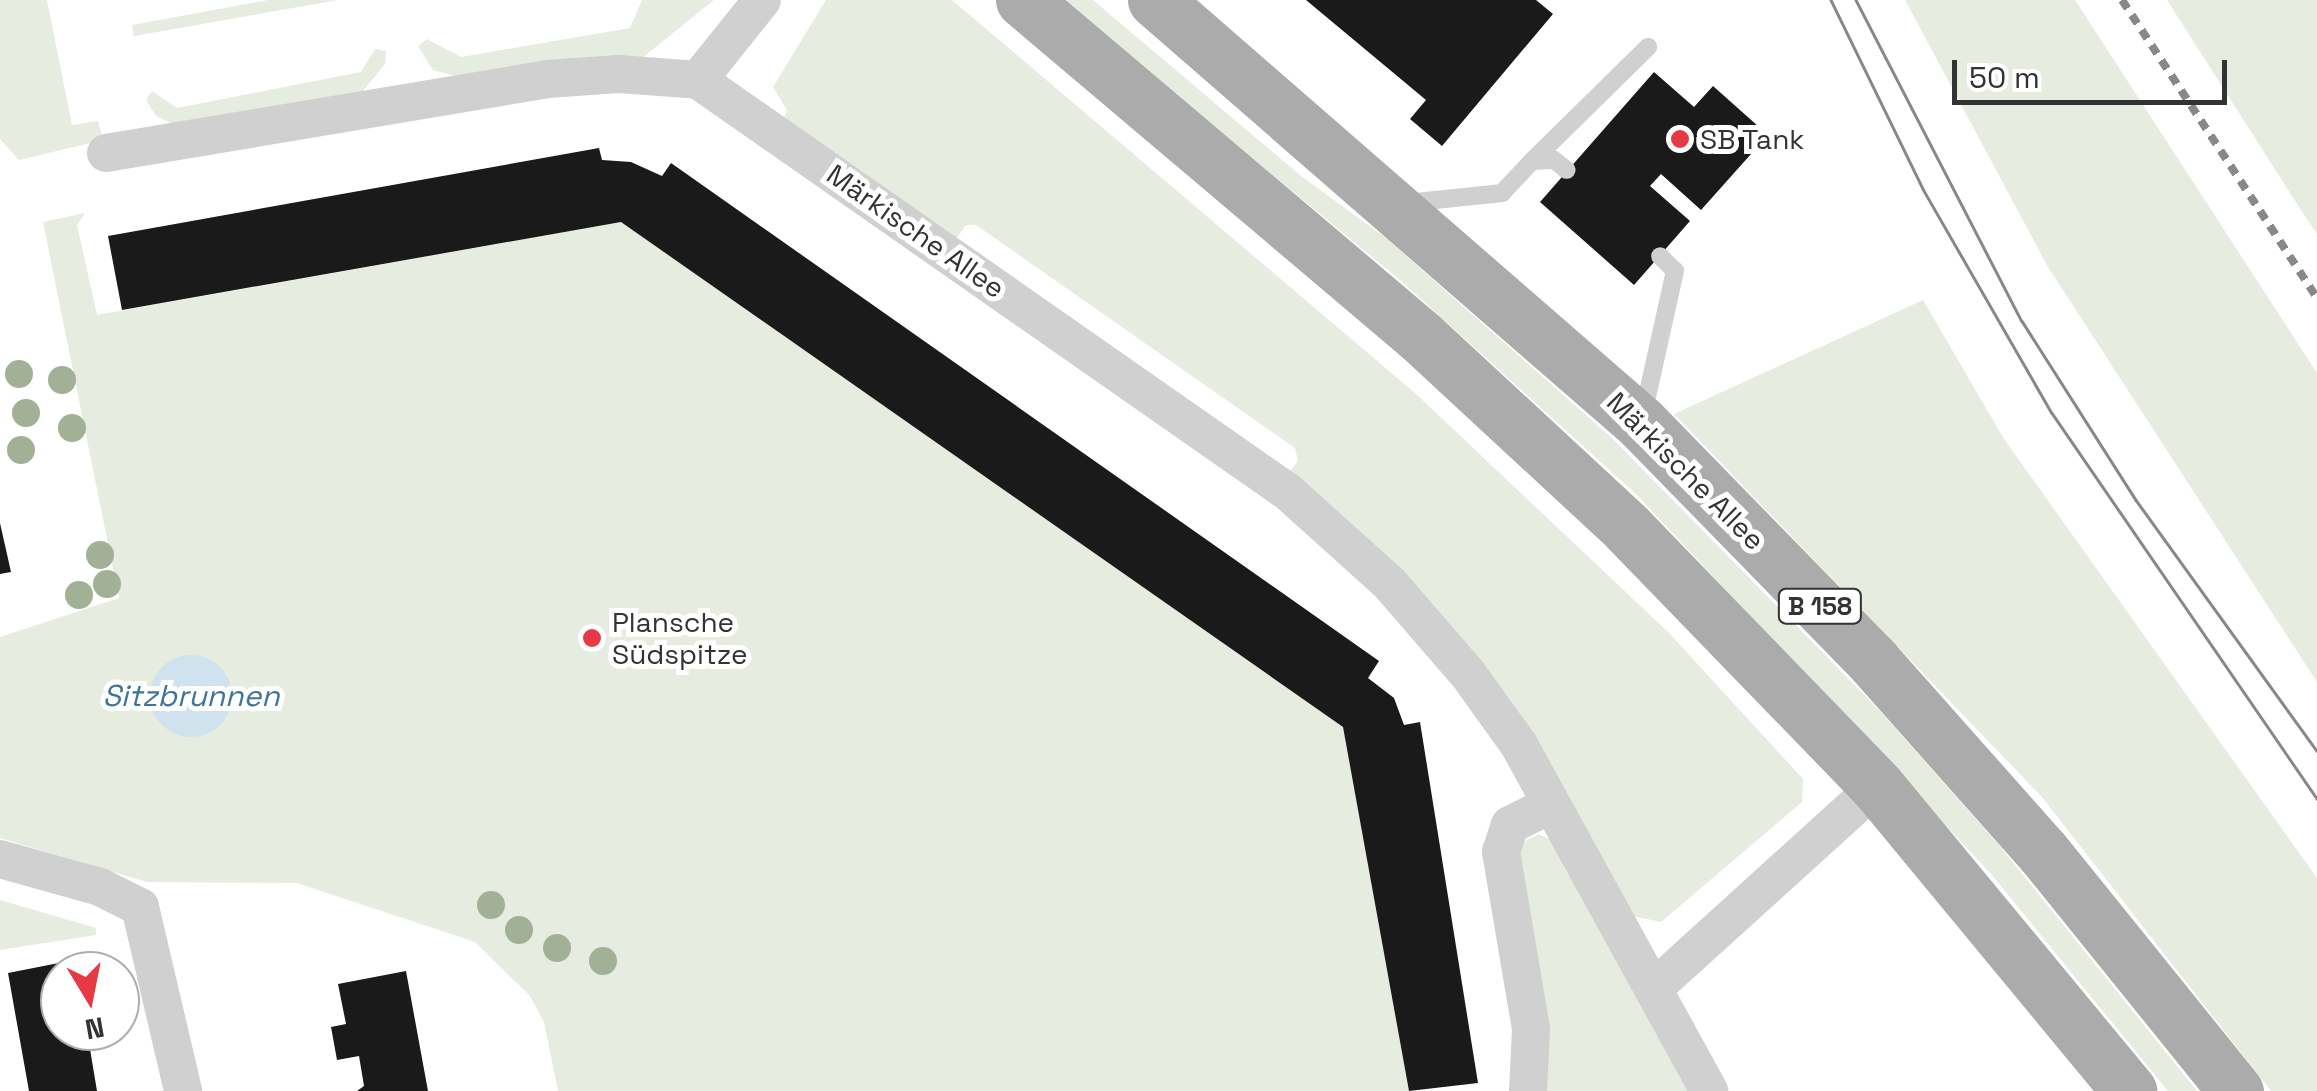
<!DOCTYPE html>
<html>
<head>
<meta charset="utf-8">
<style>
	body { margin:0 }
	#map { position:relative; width:2317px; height:1091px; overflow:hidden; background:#fff; font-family:"Space Grotesk",sans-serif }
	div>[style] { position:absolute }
	.green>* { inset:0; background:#e6ecdf }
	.water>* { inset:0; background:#cfe2ee }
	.round { border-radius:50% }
	.building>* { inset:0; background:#1a1a1a }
	.service>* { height:18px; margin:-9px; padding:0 9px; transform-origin:9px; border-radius:9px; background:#d0d0d0 }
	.minor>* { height:38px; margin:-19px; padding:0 19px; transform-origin:19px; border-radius:19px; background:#d0d0d0 }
	.primary>* { height:55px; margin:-27.5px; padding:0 27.5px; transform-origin:27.5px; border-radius:27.5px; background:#ababab }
	.tram>* { height:2.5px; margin:-1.25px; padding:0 1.25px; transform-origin:1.25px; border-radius:1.25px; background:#888 }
	.rail>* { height:8px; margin-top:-4px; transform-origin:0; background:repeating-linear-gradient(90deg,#888 0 10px,transparent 0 18px) }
	.trees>* { width:28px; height:28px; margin:-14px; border-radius:50%; background:#a2b095 }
	.dots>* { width:28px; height:28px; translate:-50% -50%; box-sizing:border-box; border:5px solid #fff; border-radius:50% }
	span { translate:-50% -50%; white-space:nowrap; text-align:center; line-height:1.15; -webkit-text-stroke:10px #fff; paint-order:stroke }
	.shield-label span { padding:2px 8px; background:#fff; border:2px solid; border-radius:8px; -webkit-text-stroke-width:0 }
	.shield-label { font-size:25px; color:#333; font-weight:700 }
	.poi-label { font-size:28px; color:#333 }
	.left { translate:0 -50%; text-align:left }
	.street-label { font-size:28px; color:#333 }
	.water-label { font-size:30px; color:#3f7597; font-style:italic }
	.north { position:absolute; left:40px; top:951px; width:100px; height:100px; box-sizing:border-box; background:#fff; border:2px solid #adadad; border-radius:50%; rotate:170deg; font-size:28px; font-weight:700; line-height:40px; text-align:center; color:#333 }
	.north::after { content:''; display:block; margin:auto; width:35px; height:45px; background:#e63946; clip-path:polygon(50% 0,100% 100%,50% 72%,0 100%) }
	.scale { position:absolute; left:1952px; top:60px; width:275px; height:45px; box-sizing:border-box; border:5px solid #333; border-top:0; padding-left:12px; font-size:30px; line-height:35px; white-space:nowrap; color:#333; -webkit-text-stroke:8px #fff; paint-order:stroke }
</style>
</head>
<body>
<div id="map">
	<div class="green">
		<div style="clip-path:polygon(0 0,47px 0,72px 125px,98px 121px,103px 140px,19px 160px,0 139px)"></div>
		<div style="clip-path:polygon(268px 0,338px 0,134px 36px,132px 25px)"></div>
		<div style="clip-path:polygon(642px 0,714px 0,642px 58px,455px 76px,433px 70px,418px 46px,427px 39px,461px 57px,630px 28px)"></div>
		<div style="clip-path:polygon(826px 0,952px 0,1415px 393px,1669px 633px,1803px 779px,1802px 802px,1661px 922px,1633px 916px,1597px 858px,1286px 476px,1298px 461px,1295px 448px,976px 225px,966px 225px,955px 241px,783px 121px,787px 110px,773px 87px)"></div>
		<div style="clip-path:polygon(1061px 0,1093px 0,1301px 176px,1386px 238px,1613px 439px,1880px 711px,1999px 845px,2197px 1091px,2168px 1091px,1991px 874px,1637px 495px,1400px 280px)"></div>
		<div style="clip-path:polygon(1905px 0,2075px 0,2317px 373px,2317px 682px,2048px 267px)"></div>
		<div style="clip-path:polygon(2167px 0,2317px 0,2317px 234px,2299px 207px)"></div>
		<div style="clip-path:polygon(375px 49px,386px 51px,385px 64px,363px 91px,177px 126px,156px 116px,146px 100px,152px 91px,177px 108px,361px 72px)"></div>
		<div style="clip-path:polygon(85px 213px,77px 225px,97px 315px,621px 222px,1343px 727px,1409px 1091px,558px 1091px,544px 1022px,530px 996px,475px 942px,297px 883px,147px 882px,0 838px,0 637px,119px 598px,43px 222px)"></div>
		<div style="clip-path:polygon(1923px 300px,2004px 439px,2317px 878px,2317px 1091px,2271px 1091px,2042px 797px,1674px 414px)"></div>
		<div style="clip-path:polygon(1539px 834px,1551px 840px,1692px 1091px,1542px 1091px,1515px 846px)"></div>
		<div style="clip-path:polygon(0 900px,96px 928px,96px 935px,0 950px)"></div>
	</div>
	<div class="water">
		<div class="round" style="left:150px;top:655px;width:82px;height:82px"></div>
	</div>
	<div class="building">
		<div style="clip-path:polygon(1306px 0,1536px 0,1553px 14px,1442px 146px,1410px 119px,1426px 100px)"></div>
		<div style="clip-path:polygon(1654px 72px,1694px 107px,1713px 86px,1768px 135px,1701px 210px,1661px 174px,1650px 186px,1690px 221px,1634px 285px,1540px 202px)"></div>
		<div style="clip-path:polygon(599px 148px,602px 160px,631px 162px,662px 176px,671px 163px,1379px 661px,1368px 678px,1394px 698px,1404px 725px,1420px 722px,1478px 1083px,1409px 1091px,1343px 727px,621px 222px,122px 310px,108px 236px)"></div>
		<div style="clip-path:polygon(0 523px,11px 572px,0 574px)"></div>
		<div style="clip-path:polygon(74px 960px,76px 971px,60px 971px,60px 1031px,87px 1031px,97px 1091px,29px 1091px,8px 973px)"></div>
		<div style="clip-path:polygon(406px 971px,428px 1091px,357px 1091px,364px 1086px,359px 1056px,337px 1060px,331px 1027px,346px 1024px,338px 984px)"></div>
	</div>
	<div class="service">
		<div style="left:1532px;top:161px;width:163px;rotate:-44.5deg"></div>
		<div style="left:1406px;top:203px;width:97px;rotate:-5.9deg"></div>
		<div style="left:1502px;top:193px;width:44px;rotate:-46.8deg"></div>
		<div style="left:1532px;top:161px;width:22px;rotate:-3deg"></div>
		<div style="left:1554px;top:160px;width:16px;rotate:38deg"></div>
		<div style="left:1643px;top:415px;width:148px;rotate:-77.5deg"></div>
		<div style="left:1675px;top:271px;width:21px;rotate:-135deg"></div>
	</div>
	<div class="minor">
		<div style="left:698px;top:80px;width:102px;rotate:-51.3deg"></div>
		<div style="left:106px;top:153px;width:447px;rotate:-9.5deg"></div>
		<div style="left:547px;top:79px;width:72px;rotate:-4deg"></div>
		<div style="left:619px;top:74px;width:79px;rotate:4.3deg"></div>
		<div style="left:698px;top:80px;width:720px;rotate:34.93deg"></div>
		<div style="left:1288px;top:492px;width:137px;rotate:42deg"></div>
		<div style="left:1390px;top:584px;width:119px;rotate:49.1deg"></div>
		<div style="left:1468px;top:674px;width:87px;rotate:54.3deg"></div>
		<div style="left:1519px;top:745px;width:395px;rotate:61.2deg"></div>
		<div style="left:0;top:859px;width:104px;rotate:15.6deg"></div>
		<div style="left:100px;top:887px;width:45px;rotate:26.6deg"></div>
		<div style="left:140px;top:907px;width:189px;rotate:76.8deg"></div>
		<div style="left:1654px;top:988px;width:301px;rotate:-42.2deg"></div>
		<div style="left:1528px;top:1091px;width:62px;rotate:-87.2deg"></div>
		<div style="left:1531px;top:1029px;width:180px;rotate:-99.6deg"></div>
		<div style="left:1501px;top:852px;width:28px;rotate:-72deg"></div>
		<div style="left:1510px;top:825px;width:45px;rotate:-26.6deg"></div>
	</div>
	<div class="primary">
		<div style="left:1023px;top:0;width:520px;rotate:40.24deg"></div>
		<div style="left:1420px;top:336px;width:282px;rotate:42.8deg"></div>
		<div style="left:1627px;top:528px;width:359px;rotate:45.9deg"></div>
		<div style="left:1877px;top:786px;width:396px;rotate:50.4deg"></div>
		<div style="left:1155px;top:0;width:644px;rotate:41.04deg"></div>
		<div style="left:1641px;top:423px;width:334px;rotate:45.7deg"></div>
		<div style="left:1874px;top:662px;width:253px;rotate:48.4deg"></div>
		<div style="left:2042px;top:851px;width:309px;rotate:51.1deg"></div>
	</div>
	<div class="tram">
		<div style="left:1831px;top:0;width:210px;rotate:64deg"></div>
		<div style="left:1923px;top:189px;width:258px;rotate:60.1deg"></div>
		<div style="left:2052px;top:413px;width:468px;rotate:55.5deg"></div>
		<div style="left:1856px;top:0;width:361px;rotate:62.7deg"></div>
		<div style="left:2022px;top:321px;width:212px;rotate:57.5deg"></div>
		<div style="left:2136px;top:500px;width:309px;rotate:54.2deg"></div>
	</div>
	<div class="rail">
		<div style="left:2122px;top:0;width:356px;rotate:56.8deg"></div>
	</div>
	<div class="trees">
		<div style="left:19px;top:374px"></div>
		<div style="left:62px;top:380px"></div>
		<div style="left:26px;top:413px"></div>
		<div style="left:72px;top:428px"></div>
		<div style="left:21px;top:450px"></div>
		<div style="left:100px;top:555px"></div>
		<div style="left:107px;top:584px"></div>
		<div style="left:79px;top:595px"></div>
		<div style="left:491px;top:905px"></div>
		<div style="left:519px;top:930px"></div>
		<div style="left:557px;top:948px"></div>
		<div style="left:603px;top:961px"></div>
	</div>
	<div class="dots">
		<div style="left:1680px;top:139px;background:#e63946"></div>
		<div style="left:592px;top:638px;background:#e63946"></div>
	</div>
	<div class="shield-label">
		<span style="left:1820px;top:606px">B 158</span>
	</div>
	<div class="poi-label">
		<span class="left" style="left:1700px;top:139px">SB Tank</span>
		<span class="left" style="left:612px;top:638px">Plansche<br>Südspitze</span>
	</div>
	<div class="street-label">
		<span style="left:916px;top:231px;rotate:35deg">Märkische Allee</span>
		<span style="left:1686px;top:471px;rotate:45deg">Märkische Allee</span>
	</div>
	<div class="water-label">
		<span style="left:191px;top:696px">Sitzbrunnen</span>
	</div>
	<div class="north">N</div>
	<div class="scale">50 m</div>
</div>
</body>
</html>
